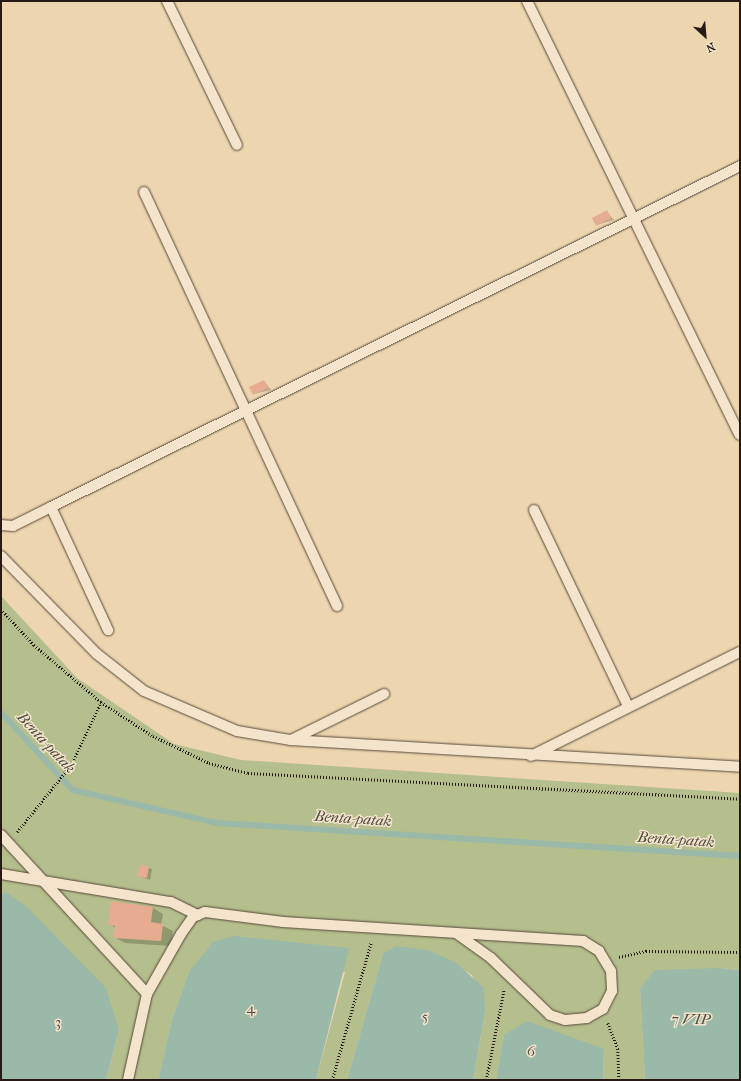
<!DOCTYPE html>
<html>
<head>
<meta charset="utf-8">
<style>
	body { margin:0 }
	#map { position:relative; width:741px; height:1081px; overflow:hidden; background:#edd5af; font-family:"IM FELL French Canon",serif }
	div>[style] { position:absolute }
	.green>* { inset:0; background:#b5be8d }
	.water>* { inset:0; background:#9ab9a8 }
	.shadow>* { inset:0; background:#0003 }
	.stream>* { height:5.5px; margin:-2.75px; padding:0 2.75px; transform-origin:2.75px; border-radius:2.75px; background:#9ab9a8 }
	.building>* { inset:0; background:#e6ac90 }
	.path>* { height:2.5px; margin-top:-1.25px; transform-origin:0; background:repeating-linear-gradient(90deg,#271a14 0 1px,transparent 0 3px) }
	.roads { filter:drop-shadow(0 0 1px #58493b) drop-shadow(0 0 1px #58493b) }
	.service>* { height:10px; margin:-5px; padding:0 5px; transform-origin:5px; border-radius:5px; background:#f3e4cb }
	span { translate:-50% -50%; white-space:nowrap; text-align:center; line-height:1.15; -webkit-text-stroke:3px #f3e4cb; paint-order:stroke }
	.water-label { font-size:15px; color:#4a4a40; font-style:italic }
	.frame { position:absolute; inset:0; border:2px solid #271a14; pointer-events:none }
	.north { position:absolute; left:685px; top:16px; width:40px; height:40px; -webkit-text-stroke:3px #f3e4cb; paint-order:stroke; rotate:154deg; font-size:11px; font-weight:700; line-height:16px; text-align:center; color:#271a14 }
	.north::after { content:''; display:block; margin:auto; width:14px; height:18px; background:#271a14; clip-path:polygon(50% 0,100% 100%,50% 72%,0 100%) }
</style>
</head>
<body>
<div id="map">
	<div class="green">
		<div style="clip-path:polygon(1px 596px,77px 678px,174px 744px,241px 760px,740px 793px,740px 970px,720px 968px,640px 989px,645px 1080px,603px 1080px,604px 1049px,504px 1035px,496px 1080px,473px 1080px,485px 1013px,472px 975px,431px 951px,383px 954px,347px 1080px,316px 1080px,345px 972px,189px 972px,172px 1019px,158px 1080px,106px 1080px,119px 1030px,6px 892px,1px 895px)"></div>
	</div>
	<div class="water">
		<div style="clip-path:polygon(6px 892px,27px 907px,106px 988px,119px 1030px,106px 1080px,1px 1080px,1px 895px)"></div>
		<div style="clip-path:polygon(234px 936px,349px 948px,316px 1080px,158px 1080px,172px 1019px,189px 972px,213px 942px)"></div>
		<div style="clip-path:polygon(396px 946px,431px 951px,455px 962px,484px 988px,485px 1013px,473px 1080px,347px 1080px,383px 954px)"></div>
		<div style="clip-path:polygon(720px 968px,740px 970px,740px 1080px,645px 1080px,640px 989px,655px 970px)"></div>
		<div style="clip-path:polygon(527px 1021px,604px 1049px,603px 1080px,496px 1080px,504px 1035px)"></div>
	</div>
	<div class="shadow">
		<div style="clip-path:polygon(607px 212px,614px 220px,597px 225px)"></div>
		<div style="clip-path:polygon(264px 381px,271px 390px,254px 394px)"></div>
		<div style="clip-path:polygon(140px 866px,152px 869px,150px 880px,138px 876px)"></div>
		<div style="clip-path:polygon(153px 908px,163px 914px,161px 925px,173px 931px,171px 946px,125px 943px,114px 937px,116px 928px,109px 924px)"></div>
	</div>
	<div class="stream">
		<div style="left:1px;top:712px;width:106px;rotate:47.3deg"></div>
		<div style="left:73px;top:790px;width:148px;rotate:12.9deg"></div>
		<div style="left:217px;top:823px;width:524px;rotate:3.61deg"></div>
	</div>
	<div class="building">
		<div style="clip-path:polygon(607px 210px,611px 218px,596px 226px,592px 218px)"></div>
		<div style="clip-path:polygon(264px 380px,268px 388px,253px 395px,249px 387px)"></div>
		<div style="clip-path:polygon(140px 865px,149px 866px,147px 878px,137px 877px)"></div>
		<div style="clip-path:polygon(111px 901px,153px 907px,151px 922px,163px 924px,161px 941px,113px 938px,115px 926px,108px 925px)"></div>
	</div>
	<div class="path">
		<div style="left:1px;top:609px;width:49px;rotate:47.5deg"></div>
		<div style="left:34px;top:645px;width:88px;rotate:40.4deg"></div>
		<div style="left:101px;top:702px;width:62px;rotate:33.2deg"></div>
		<div style="left:153px;top:736px;width:62px;rotate:25.7deg"></div>
		<div style="left:209px;top:763px;width:40px;rotate:14.4deg"></div>
		<div style="left:248px;top:773px;width:493px;rotate:3deg"></div>
		<div style="left:17px;top:832px;width:86px;rotate:-51.1deg"></div>
		<div style="left:71px;top:765px;width:70px;rotate:-64.5deg"></div>
		<div style="left:619px;top:957px;width:28px;rotate:-13deg"></div>
		<div style="left:646px;top:951px;width:94px;rotate:0.6deg"></div>
		<div style="left:608px;top:1023px;width:28px;rotate:69deg"></div>
		<div style="left:618px;top:1049px;width:31px;rotate:88deg"></div>
		<div style="left:332px;top:1080px;width:143px;rotate:-74.2deg"></div>
		<div style="left:486px;top:1080px;width:93px;rotate:-78.8deg"></div>
	</div>
	<div class="roads">
		<div class="service">
			<div style="left:167px;top:1px;width:160px;rotate:64.1deg"></div>
			<div style="left:527px;top:1px;width:483px;rotate:63.9deg"></div>
			<div style="left:144px;top:192px;width:457px;rotate:65deg"></div>
			<div style="left:51px;top:507px;width:136px;rotate:65.1deg"></div>
			<div style="left:534px;top:510px;width:217px;rotate:64.4deg"></div>
			<div style="left:1px;top:525px;width:12px;rotate:5deg"></div>
			<div style="left:13px;top:526px;width:42px;rotate:-26.6deg"></div>
			<div style="left:51px;top:507px;width:769px;rotate:-26.33deg"></div>
			<div style="left:1px;top:556px;width:137px;rotate:45.6deg"></div>
			<div style="left:97px;top:654px;width:60px;rotate:38.2deg"></div>
			<div style="left:144px;top:691px;width:101px;rotate:23.3deg"></div>
			<div style="left:237px;top:731px;width:55px;rotate:9.5deg"></div>
			<div style="left:291px;top:740px;width:450px;rotate:3.4deg"></div>
			<div style="left:291px;top:740px;width:104px;rotate:-26.3deg"></div>
			<div style="left:531px;top:756px;width:233px;rotate:-26.5deg"></div>
			<div style="left:1px;top:835px;width:216px;rotate:47.4deg"></div>
			<div style="left:147px;top:994px;width:88px;rotate:102.5deg"></div>
			<div style="left:1px;top:874px;width:172px;rotate:9.4deg"></div>
			<div style="left:171px;top:902px;width:30px;rotate:26deg"></div>
			<div style="left:147px;top:994px;width:69px;rotate:-60.5deg"></div>
			<div style="left:181px;top:934px;width:21px;rotate:-55deg"></div>
			<div style="left:193px;top:917px;width:13px;rotate:-23deg"></div>
			<div style="left:205px;top:912px;width:79px;rotate:7.3deg"></div>
			<div style="left:283px;top:922px;width:301px;rotate:3.6deg"></div>
			<div style="left:583px;top:941px;width:19px;rotate:32deg"></div>
			<div style="left:599px;top:951px;width:23px;rotate:59deg"></div>
			<div style="left:611px;top:971px;width:20px;rotate:87deg"></div>
			<div style="left:612px;top:991px;width:20px;rotate:117deg"></div>
			<div style="left:603px;top:1009px;width:18px;rotate:151deg"></div>
			<div style="left:587px;top:1018px;width:22px;rotate:175deg"></div>
			<div style="left:565px;top:1020px;width:16px;rotate:-162deg"></div>
			<div style="left:550px;top:1015px;width:82px;rotate:-136deg"></div>
			<div style="left:491px;top:958px;width:43px;rotate:-144.5deg"></div>
		</div>
	</div>
	<div class="water-label">
		<span style="left:46px;top:743px;rotate:47deg">Benta-patak</span>
		<span style="left:353px;top:819px;rotate:4deg">Benta-patak</span>
		<span style="left:676px;top:840px;rotate:4deg">Benta-patak</span>
		<span style="left:251px;top:1009px">4</span>
		<span style="left:425px;top:1018px">5</span>
		<span style="left:691px;top:1020px">7 VIP</span>
		<span style="left:58px;top:1023px">3</span>
		<span style="left:531px;top:1052px">6</span>
	</div>
	<div class="frame"></div>
	<div class="north">N</div>
</div>
</body>
</html>
